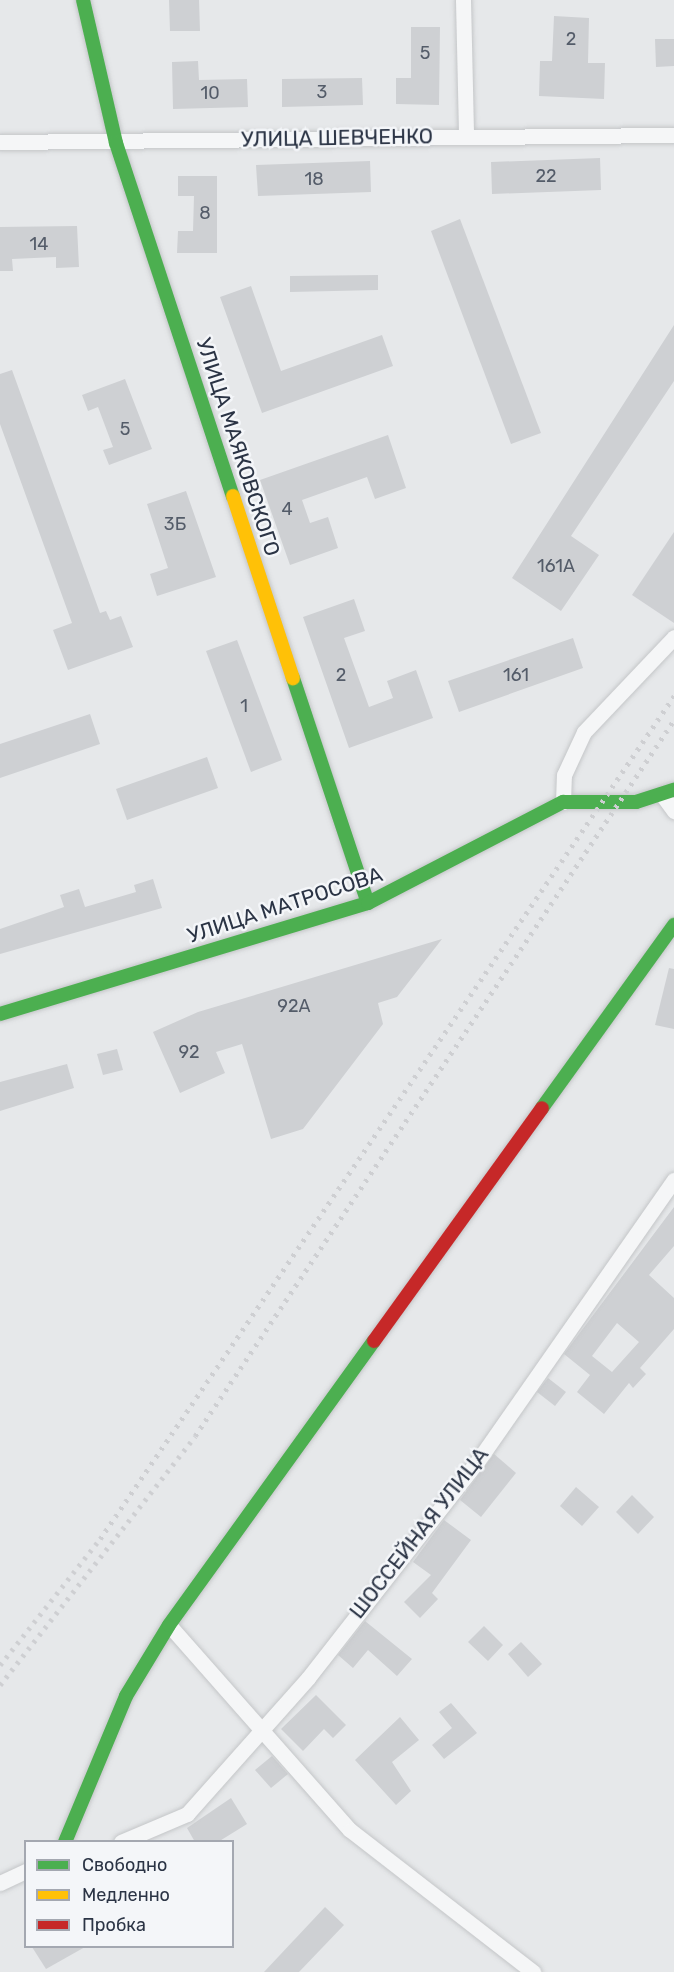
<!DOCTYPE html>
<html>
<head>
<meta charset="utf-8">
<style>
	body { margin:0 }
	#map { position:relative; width:674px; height:1972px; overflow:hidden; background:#e6e8ea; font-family:Rubik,sans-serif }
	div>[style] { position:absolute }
	.building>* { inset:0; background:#ced0d3 }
	.roads { filter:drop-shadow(0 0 2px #c4c6c8) drop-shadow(0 0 2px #c4c6c8) }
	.street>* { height:15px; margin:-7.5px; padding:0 7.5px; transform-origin:7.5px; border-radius:7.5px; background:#f5f6f7 }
	.fast>* { height:14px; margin:-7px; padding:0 7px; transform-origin:7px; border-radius:7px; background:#4caf50 }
	.slow>* { height:14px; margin:-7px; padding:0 7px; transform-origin:7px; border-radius:7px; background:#ffc107 }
	.jam>* { height:14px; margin:-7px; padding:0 7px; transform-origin:7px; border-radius:7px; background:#c62828 }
	.rail>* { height:4.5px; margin-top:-2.25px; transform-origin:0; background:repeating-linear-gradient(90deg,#cecfd2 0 3px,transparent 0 9px) }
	span { translate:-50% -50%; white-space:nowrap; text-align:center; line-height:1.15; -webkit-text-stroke:5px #f4f6f9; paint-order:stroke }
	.number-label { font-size:18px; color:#545c69 }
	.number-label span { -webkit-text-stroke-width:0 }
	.street-label { font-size:21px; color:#2b3445 }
	.legend { position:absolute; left:24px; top:1840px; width:210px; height:108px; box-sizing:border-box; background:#f4f6f9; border:2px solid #a4a8b1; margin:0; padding:8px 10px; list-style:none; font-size:18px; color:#2b3445 }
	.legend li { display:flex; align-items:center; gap:12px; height:30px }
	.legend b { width:30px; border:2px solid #a4a8b1 }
</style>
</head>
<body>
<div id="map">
	<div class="building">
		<div style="clip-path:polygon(169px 0,199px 0,200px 31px,170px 31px)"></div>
		<div style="clip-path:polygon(554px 16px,589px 18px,588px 63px,605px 63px,604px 99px,539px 96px,540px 61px,552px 61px)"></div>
		<div style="clip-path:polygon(411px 27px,440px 27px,439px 105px,396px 104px,396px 78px,411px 78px)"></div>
		<div style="clip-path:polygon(655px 39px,674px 39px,674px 66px,656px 67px)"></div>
		<div style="clip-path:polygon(198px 61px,199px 80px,247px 79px,248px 107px,173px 109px,172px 62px)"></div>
		<div style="clip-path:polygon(362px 78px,363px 105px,282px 107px,282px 79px)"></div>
		<div style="clip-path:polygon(600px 158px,601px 190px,492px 194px,491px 162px)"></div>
		<div style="clip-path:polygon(370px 161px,371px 192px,258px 196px,256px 165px)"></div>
		<div style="clip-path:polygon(178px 176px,217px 176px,217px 253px,177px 253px,178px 231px,193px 231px,194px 196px,178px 196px)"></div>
		<div style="clip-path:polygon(460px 219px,541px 433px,511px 444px,431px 231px)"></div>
		<div style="clip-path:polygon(77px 226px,79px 267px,56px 268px,56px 257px,12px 259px,13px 271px,0 271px,0 227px)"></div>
		<div style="clip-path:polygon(378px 275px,378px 290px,290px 292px,290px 276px)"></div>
		<div style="clip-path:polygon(251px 286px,281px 371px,382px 335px,393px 366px,262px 413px,220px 297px)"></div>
		<div style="clip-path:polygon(674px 325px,674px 381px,571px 536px,599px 555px,561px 611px,512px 578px)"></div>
		<div style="clip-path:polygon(12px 370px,100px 613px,106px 611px,110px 620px,121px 616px,133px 647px,68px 670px,53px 630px,72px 623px,0 424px,0 374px)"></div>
		<div style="clip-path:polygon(125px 379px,152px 449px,109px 465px,103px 450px,113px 447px,98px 407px,88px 411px,82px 395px)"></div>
		<div style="clip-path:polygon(388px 435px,406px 488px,375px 499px,367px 477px,302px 500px,310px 523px,328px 517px,338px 548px,290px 565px,260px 480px)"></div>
		<div style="clip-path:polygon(186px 491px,216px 577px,157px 596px,150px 574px,168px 568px,147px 504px)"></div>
		<div style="clip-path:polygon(674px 532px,674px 623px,632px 595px)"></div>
		<div style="clip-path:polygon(354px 599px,365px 631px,344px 638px,369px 707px,393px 698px,387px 681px,416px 670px,433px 718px,349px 748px,303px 617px)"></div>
		<div style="clip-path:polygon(573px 638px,583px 668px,459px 712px,448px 681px)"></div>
		<div style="clip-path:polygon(237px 640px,282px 760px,251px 772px,206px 651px)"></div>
		<div style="clip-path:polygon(90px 714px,100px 744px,0 778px,0 744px)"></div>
		<div style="clip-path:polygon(207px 757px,218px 788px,127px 820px,116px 789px)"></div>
		<div style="clip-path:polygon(153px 879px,162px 908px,0 954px,0 929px,64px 907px,60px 895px,79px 889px,85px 907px,136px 892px,134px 885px)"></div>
		<div style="clip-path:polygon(442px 939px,397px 997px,378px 1003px,383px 1024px,303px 1129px,271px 1139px,242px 1044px,216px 1052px,225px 1073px,180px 1093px,153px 1032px,198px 1012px)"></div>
		<div style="clip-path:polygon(669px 968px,674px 969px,674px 1029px,655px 1025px)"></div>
		<div style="clip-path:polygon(117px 1049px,123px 1070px,103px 1075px,97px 1054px)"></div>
		<div style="clip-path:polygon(67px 1064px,74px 1088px,0 1111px,0 1082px)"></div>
		<div style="clip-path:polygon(evenodd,674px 1207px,674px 1246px,649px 1275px,674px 1298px,674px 1329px,640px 1368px,646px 1374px,633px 1388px,629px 1383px,604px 1414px,577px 1392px,590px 1375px,564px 1354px,674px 1207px,617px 1323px,639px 1342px,612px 1372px,592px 1356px,617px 1323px)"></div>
		<div style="clip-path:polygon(548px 1378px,566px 1392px,555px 1406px,537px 1392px)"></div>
		<div style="clip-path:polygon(494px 1454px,516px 1473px,481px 1517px,460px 1500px)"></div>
		<div style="clip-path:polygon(576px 1487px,599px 1507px,582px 1526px,560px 1506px)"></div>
		<div style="clip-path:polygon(632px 1495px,654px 1517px,638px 1534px,616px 1512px)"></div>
		<div style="clip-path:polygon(444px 1520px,471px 1540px,432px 1593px,438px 1599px,420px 1618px,404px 1602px,431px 1575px,413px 1562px)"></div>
		<div style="clip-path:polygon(365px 1621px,412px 1659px,397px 1676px,368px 1650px,353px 1668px,338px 1655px)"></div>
		<div style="clip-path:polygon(484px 1626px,503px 1645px,488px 1661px,468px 1642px)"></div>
		<div style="clip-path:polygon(521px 1642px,542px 1664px,528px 1677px,508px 1654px)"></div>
		<div style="clip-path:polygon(316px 1695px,346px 1725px,333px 1738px,324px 1729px,303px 1751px,281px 1729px)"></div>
		<div style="clip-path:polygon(451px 1703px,477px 1733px,444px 1759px,432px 1745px,452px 1728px,439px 1712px)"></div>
		<div style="clip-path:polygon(400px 1717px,419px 1740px,392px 1762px,411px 1791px,396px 1805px,355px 1760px)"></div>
		<div style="clip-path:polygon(272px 1756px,288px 1774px,271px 1788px,255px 1770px)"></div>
		<div style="clip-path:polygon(231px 1798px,247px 1824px,218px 1842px,195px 1842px,187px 1828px)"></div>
		<div style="clip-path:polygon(325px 1907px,344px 1925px,299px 1972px,264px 1972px)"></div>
		<div style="clip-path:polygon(32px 1947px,85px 1947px,46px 1969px)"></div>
	</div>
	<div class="roads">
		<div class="street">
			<div style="left:463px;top:0;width:134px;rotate:88.7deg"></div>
			<div style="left:0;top:142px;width:674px;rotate:-0.6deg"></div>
			<div style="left:663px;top:796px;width:19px;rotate:54deg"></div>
			<div style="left:563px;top:802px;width:27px;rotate:-88deg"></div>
			<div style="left:564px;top:775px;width:47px;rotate:-65.1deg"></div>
			<div style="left:584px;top:732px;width:131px;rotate:-46.5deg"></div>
			<div style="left:169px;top:1625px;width:273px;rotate:48.6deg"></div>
			<div style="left:350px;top:1830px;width:232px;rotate:37.8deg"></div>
			<div style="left:121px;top:1842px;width:72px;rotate:-23deg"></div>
			<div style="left:187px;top:1814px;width:182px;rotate:-48.3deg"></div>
			<div style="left:308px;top:1678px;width:274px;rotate:-52deg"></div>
			<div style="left:477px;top:1462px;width:344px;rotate:-55.1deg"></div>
			<div style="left:0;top:1883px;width:29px;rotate:-25deg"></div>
		</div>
		<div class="fast">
			<div style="left:83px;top:0;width:147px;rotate:77deg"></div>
			<div style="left:116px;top:143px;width:372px;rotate:71.7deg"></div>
			<div style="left:293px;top:678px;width:237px;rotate:71.6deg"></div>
			<div style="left:0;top:1014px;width:384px;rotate:-16.8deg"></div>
			<div style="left:368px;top:903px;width:220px;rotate:-27.4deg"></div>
			<div style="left:563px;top:802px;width:73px"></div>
			<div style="left:636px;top:802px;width:40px;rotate:-18deg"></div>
			<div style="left:542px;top:1108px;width:226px;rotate:-54.2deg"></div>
			<div style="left:65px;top:1842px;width:158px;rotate:-67.3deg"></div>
			<div style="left:126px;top:1696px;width:83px;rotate:-58.8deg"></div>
			<div style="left:169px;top:1625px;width:350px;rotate:-54.2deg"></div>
		</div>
		<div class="slow">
			<div style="left:233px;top:496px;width:192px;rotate:71.8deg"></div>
		</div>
		<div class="jam">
			<div style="left:374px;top:1341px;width:287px;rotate:-54.2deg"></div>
		</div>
	</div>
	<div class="rail">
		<div style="left:0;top:1665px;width:161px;rotate:-51.6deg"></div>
		<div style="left:100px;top:1539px;width:1020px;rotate:-55.75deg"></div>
		<div style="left:0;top:1685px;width:316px;rotate:-51.9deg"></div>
		<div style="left:195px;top:1436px;width:861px;rotate:-56.22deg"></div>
	</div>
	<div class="number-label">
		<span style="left:571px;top:39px">2</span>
		<span style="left:425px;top:53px">5</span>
		<span style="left:322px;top:92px">3</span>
		<span style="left:210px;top:93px">10</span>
		<span style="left:546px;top:176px">22</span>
		<span style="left:314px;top:179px">18</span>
		<span style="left:205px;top:213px">8</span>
		<span style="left:39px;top:244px">14</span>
		<span style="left:125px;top:429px">5</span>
		<span style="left:287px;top:509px">4</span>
		<span style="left:175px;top:524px">3Б</span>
		<span style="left:556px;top:566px">161А</span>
		<span style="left:341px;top:675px">2</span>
		<span style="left:516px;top:675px">161</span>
		<span style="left:244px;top:706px">1</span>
		<span style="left:294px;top:1006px">92А</span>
		<span style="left:189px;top:1052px">92</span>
	</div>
	<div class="street-label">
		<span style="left:337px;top:138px;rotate:-1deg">УЛИЦА ШЕВЧЕНКО</span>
		<span style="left:238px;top:447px;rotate:72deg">УЛИЦА МАЯКОВСКОГО</span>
		<span style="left:285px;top:905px;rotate:-18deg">УЛИЦА МАТРОСОВА</span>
		<span style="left:419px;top:1533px;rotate:-52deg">ШОССЕЙНАЯ УЛИЦА</span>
	</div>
	<ul class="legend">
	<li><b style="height:8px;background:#4caf50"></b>Свободно</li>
	<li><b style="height:8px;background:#ffc107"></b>Медленно</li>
	<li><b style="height:8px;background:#c62828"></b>Пробка</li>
	</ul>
</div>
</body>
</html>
